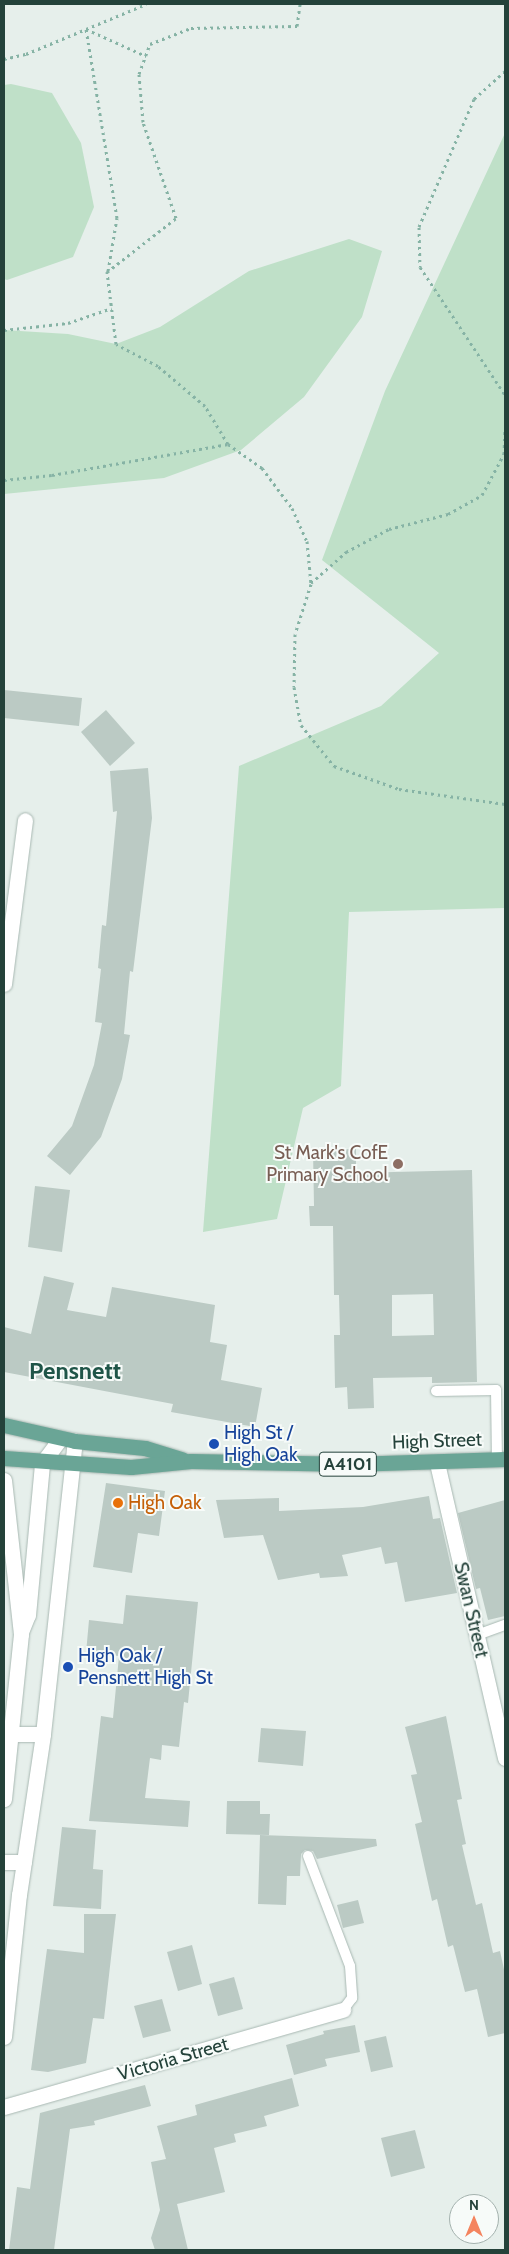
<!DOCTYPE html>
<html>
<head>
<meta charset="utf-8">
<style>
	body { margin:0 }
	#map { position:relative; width:509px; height:2254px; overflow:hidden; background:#e6efeb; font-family:Cabin,sans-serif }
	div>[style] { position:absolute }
	.green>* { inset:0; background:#bfe0c8 }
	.building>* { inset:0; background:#bbcac4 }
	.path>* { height:3px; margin-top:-1.5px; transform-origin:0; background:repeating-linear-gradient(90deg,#86b3a5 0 2.5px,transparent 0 6.5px) }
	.roads { filter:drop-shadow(0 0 1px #a8b8b2) drop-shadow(0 0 1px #a8b8b2) }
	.lane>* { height:10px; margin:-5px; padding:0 5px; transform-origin:5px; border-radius:5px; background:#fff }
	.street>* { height:15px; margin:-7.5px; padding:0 7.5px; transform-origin:7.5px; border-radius:7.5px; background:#fff }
	.secondary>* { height:15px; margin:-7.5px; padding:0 7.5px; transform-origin:7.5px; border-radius:7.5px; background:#fff }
	.primary>* { height:15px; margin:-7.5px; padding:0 7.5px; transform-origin:7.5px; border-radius:7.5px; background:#6aa596 }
	.dots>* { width:14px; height:14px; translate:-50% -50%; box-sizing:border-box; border:2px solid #f7fbf9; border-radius:50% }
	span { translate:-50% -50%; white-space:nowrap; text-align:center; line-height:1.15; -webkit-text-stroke:4px #f7fbf9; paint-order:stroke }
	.shield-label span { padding:1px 4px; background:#f7fbf9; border:1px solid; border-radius:4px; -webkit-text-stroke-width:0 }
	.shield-label { font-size:18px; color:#24423a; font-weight:700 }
	.education-label { font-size:19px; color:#785e54 }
	.right { translate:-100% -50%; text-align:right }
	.transit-label { font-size:19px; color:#164399 }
	.left { translate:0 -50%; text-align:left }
	.street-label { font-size:19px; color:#24423a }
	.food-label { font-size:19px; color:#c56008 }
	.district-label { font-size:24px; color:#1f5548; font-weight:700 }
	.frame { position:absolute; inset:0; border:5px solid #24423a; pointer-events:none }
	.north { position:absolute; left:449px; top:2194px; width:50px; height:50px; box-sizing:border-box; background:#f7fbf9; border:1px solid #a3b1ad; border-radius:50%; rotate:0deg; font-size:14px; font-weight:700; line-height:20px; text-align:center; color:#24423a }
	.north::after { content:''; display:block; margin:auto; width:18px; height:22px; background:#f4845f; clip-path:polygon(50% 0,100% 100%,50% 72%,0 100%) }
</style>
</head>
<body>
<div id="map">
	<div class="green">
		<div style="clip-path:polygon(11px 84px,52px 93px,81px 143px,94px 207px,73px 257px,7px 280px,4px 279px,4px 85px)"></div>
		<div style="clip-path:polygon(505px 133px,505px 908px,349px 912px,341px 1086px,303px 1108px,277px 1219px,203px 1232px,239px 766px,381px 706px,439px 653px,322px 560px,385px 391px)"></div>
		<div style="clip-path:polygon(349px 239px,382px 251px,362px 317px,304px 397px,241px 450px,164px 478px,4px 494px,4px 330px,68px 334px,116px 344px,160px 327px,249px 271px)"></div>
	</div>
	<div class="building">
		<div style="clip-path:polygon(4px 690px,82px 698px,79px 726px,4px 718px)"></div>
		<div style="clip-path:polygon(106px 710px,135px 743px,110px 766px,81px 732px)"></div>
		<div style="clip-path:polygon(148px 768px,152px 818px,133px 972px,130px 971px,124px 1034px,130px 1035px,122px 1079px,101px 1137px,70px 1175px,47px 1156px,72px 1126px,94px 1065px,102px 1023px,95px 1022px,101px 969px,98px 968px,102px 925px,106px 926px,117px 811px,113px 812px,110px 771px)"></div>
		<div style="clip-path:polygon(evenodd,356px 1149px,356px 1173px,472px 1170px,477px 1382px,432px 1383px,432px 1377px,373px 1378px,374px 1408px,348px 1409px,347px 1387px,335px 1388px,334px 1335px,340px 1335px,339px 1295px,334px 1295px,333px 1226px,310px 1226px,309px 1206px,314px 1206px,313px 1150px,356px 1149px,433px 1294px,434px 1335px,392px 1336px,392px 1295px,433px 1294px)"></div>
		<div style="clip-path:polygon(35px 1186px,70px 1190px,62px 1252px,28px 1247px)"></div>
		<div style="clip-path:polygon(44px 1276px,74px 1283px,67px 1310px,106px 1317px,112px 1287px,215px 1305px,210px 1342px,227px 1345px,221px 1380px,262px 1388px,255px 1427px,171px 1412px,173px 1404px,4px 1372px,4px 1327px,31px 1334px)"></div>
		<div style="clip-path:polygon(106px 1483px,165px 1491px,159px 1536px,138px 1533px,132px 1573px,93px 1567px)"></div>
		<div style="clip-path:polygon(429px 1496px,433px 1519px,440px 1518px,457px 1593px,405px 1602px,397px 1562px,385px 1564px,381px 1547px,342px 1555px,348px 1576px,320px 1578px,319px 1573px,278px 1580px,263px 1535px,224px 1538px,216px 1500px,279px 1498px,279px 1511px,363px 1507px)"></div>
		<div style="clip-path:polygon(505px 1500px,505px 1616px,488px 1620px,480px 1588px,476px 1589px,458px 1513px)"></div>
		<div style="clip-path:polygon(126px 1595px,198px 1602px,188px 1703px,184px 1702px,179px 1747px,162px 1745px,161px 1760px,150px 1758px,145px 1798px,190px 1801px,188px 1827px,89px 1821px,101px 1716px,113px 1718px,119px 1656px,86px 1653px,89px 1620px,123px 1624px)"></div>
		<div style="clip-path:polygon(446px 1716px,462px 1799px,457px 1800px,466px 1844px,462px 1845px,476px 1905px,482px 1903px,493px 1953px,500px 1951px,505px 1974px,505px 2033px,488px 2037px,477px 1989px,465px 1992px,453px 1945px,448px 1947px,437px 1899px,432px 1901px,415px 1824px,422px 1822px,411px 1775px,417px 1774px,405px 1727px)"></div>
		<div style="clip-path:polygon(261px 1728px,306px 1731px,303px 1766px,258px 1762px)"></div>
		<div style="clip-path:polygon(227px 1801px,260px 1801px,260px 1814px,270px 1814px,269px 1835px,226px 1834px)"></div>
		<div style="clip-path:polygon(62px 1827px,96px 1830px,93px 1869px,103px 1870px,101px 1909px,53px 1906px)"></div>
		<div style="clip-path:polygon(260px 1835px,376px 1839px,377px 1846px,317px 1859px,313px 1851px,305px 1850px,301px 1854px,300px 1876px,287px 1876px,286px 1905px,258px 1904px)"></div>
		<div style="clip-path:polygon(358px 1900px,364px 1923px,343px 1928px,337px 1905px)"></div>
		<div style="clip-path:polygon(84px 1914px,116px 1914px,104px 2019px,93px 2018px,86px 2063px,48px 2072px,31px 2070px,47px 1949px,84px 1953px)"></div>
		<div style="clip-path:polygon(192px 1945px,202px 1984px,178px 1991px,167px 1952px)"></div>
		<div style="clip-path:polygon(234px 1977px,243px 2009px,218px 2016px,209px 1984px)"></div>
		<div style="clip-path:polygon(162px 1999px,171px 2031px,143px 2038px,134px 2006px)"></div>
		<div style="clip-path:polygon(355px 2025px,360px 2052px,325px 2059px,327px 2066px,294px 2075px,286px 2045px,324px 2034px,323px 2031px)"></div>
		<div style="clip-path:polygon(386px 2036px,393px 2067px,371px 2072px,364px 2041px)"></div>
		<div style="clip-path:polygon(292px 2078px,299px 2106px,264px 2116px,267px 2126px,234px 2134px,236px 2142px,214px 2148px,225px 2192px,177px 2204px,188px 2250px,155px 2250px,151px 2238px,160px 2210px,151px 2162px,166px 2159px,157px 2126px,197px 2115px,195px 2105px)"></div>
		<div style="clip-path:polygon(145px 2085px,151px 2106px,94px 2121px,95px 2125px,70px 2129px,54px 2250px,9px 2250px,17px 2187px,30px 2189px,40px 2113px)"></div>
		<div style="clip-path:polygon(415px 2130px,425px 2168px,391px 2177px,381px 2138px)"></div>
	</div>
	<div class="path">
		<div style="left:4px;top:59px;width:23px;rotate:-13deg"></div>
		<div style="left:26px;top:54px;width:130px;rotate:-22.6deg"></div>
		<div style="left:505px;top:71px;width:42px;rotate:137.9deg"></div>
		<div style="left:474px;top:99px;width:139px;rotate:113.3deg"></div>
		<div style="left:419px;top:227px;width:40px;rotate:88.6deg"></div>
		<div style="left:420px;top:267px;width:154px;rotate:56.4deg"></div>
		<div style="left:108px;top:271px;width:54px;rotate:-80.4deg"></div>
		<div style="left:117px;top:218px;width:192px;rotate:-99.3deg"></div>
		<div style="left:86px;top:29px;width:66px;rotate:24.2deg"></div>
		<div style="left:4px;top:330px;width:64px;rotate:-6.2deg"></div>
		<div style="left:68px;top:323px;width:46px;rotate:-18.8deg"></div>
		<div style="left:228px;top:444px;width:44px;rotate:-121.2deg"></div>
		<div style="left:205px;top:406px;width:62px;rotate:-139.6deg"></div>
		<div style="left:158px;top:366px;width:47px;rotate:-152.4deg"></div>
		<div style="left:116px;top:344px;width:73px;rotate:-97.1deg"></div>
		<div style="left:107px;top:272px;width:88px;rotate:-38deg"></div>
		<div style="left:176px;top:218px;width:102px;rotate:-109deg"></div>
		<div style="left:143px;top:122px;width:48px;rotate:-94.8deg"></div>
		<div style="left:139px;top:74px;width:32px;rotate:-70deg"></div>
		<div style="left:150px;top:44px;width:44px;rotate:-21.3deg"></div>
		<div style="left:191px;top:28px;width:106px;rotate:-1.1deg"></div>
		<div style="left:297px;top:26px;width:22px;rotate:-82deg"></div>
		<div style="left:4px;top:480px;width:48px;rotate:-5.9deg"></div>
		<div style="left:52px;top:475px;width:179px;rotate:-10deg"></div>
		<div style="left:228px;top:444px;width:42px;rotate:35.2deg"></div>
		<div style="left:262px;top:468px;width:50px;rotate:53.1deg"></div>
		<div style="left:292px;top:508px;width:36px;rotate:66deg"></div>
		<div style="left:307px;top:541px;width:43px;rotate:84.7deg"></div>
		<div style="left:311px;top:584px;width:52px;rotate:107.7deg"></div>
		<div style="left:295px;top:634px;width:53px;rotate:91.1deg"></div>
		<div style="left:294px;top:687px;width:39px;rotate:80deg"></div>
		<div style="left:301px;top:725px;width:53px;rotate:51.2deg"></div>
		<div style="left:334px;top:766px;width:69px;rotate:19.5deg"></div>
		<div style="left:399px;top:789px;width:107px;rotate:8.1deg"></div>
		<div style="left:311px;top:583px;width:47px;rotate:-41.5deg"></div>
		<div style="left:346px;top:552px;width:49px;rotate:-28.1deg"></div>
		<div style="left:389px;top:529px;width:61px;rotate:-14.3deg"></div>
		<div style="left:448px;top:514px;width:39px;rotate:-29deg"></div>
		<div style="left:482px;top:495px;width:47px;rotate:-61.8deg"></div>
		<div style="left:504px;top:454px;width:24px;rotate:-88deg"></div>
	</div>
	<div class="roads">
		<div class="lane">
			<div style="left:436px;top:1391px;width:60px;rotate:-1deg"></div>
			<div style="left:496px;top:1390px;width:69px;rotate:89.2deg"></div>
			<div style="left:477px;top:1635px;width:30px;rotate:-20deg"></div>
			<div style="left:308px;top:1856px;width:118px;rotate:69.1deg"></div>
			<div style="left:350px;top:1966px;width:32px;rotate:86deg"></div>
			<div style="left:352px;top:1998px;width:15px;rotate:127deg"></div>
		</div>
		<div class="street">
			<div style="left:4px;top:984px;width:165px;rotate:-82.7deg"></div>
			<div style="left:437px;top:1463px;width:303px;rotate:77deg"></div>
			<div style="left:4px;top:2107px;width:353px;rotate:-16deg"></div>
		</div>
		<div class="secondary">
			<div style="left:4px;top:1480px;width:155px;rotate:83.7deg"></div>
			<div style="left:21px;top:1634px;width:166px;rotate:95.9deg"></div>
			<div style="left:21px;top:1632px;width:18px;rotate:-68deg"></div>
			<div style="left:28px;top:1615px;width:153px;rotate:-84.7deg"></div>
			<div style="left:42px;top:1463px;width:31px;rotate:-53deg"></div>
			<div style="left:9px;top:1734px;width:34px"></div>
			<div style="left:4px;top:1862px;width:20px"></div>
			<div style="left:4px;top:2037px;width:143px;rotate:-84deg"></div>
			<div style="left:19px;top:1895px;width:163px;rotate:-81.5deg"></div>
			<div style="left:43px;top:1734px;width:295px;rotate:-83.8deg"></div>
		</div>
		<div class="primary">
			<div style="left:4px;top:1425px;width:73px;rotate:12.7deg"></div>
			<div style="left:75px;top:1441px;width:70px;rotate:5.7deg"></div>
			<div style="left:145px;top:1448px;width:39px;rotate:17deg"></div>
			<div style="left:4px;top:1458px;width:127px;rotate:4.1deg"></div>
			<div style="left:131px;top:1467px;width:60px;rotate:-5.7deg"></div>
			<div style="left:191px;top:1461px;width:160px;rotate:1.1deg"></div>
			<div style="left:351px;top:1464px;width:154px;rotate:-1.9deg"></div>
		</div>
	</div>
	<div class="dots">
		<div style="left:398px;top:1164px;background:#8d6e63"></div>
		<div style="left:214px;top:1444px;background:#1a4fb4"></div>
		<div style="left:118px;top:1503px;background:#e8710a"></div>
		<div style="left:68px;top:1667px;background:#1a4fb4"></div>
	</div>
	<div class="shield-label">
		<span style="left:348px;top:1464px">A4101</span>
	</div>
	<div class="education-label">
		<span class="right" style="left:388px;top:1164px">St Mark's CofE<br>Primary School</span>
	</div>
	<div class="transit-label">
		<span class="left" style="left:224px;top:1444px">High St /<br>High Oak</span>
		<span class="left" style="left:78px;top:1667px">High Oak /<br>Pensnett High St</span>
	</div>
	<div class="street-label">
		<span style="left:437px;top:1441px;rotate:-2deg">High Street</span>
		<span style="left:471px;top:1610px;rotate:77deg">Swan Street</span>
		<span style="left:173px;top:2059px;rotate:-16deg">Victoria Street</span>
	</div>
	<div class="food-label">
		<span class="left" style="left:128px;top:1503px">High Oak</span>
	</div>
	<div class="district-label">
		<span style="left:75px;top:1371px">Pensnett</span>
	</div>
	<div class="frame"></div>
	<div class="north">N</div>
</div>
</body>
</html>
